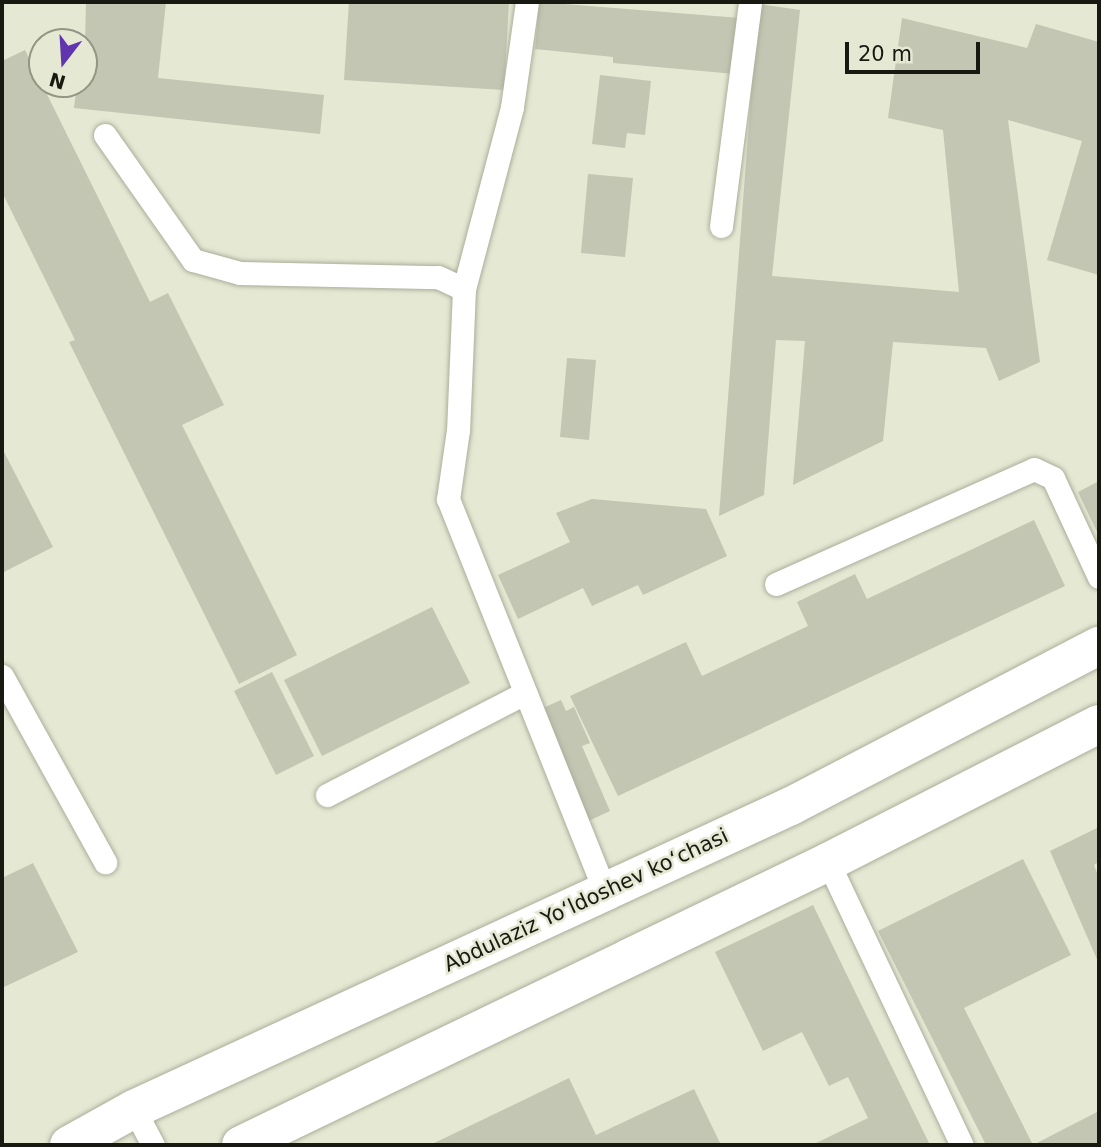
<!DOCTYPE html>
<html>
<head>
<meta charset="utf-8">
<style>
	body { margin:0 }
	#map { position:relative; width:1101px; height:1147px; overflow:hidden; background:#e5e8d3; font-family:"DejaVu Sans",sans-serif }
	div>[style] { position:absolute }
	.building>* { inset:0; background:#c3c6b2 }
	.roads { filter:drop-shadow(0 0 2px #aaae9a) drop-shadow(0 0 2px #aaae9a) }
	.service>* { height:23px; margin:-11.5px; padding:0 11.5px; transform-origin:11.5px; border-radius:11.5px; background:#fff }
	.secondary>* { height:38px; margin:-19px; padding:0 19px; transform-origin:19px; border-radius:19px; background:#fff }
	span { translate:-50% -50%; white-space:nowrap; text-align:center; line-height:1.15; -webkit-text-stroke:5px #e5e8d3; paint-order:stroke }
	.street-label { font-size:21px; color:#181911 }
	.frame { position:absolute; inset:0; border:4px solid #181911; pointer-events:none }
	.north { position:absolute; left:28px; top:28px; width:70px; height:70px; box-sizing:border-box; background:#e5e8d3; border:2px solid #939585; border-radius:50%; rotate:197deg; font-size:19px; font-weight:700; line-height:28px; text-align:center; color:#181911 }
	.north::after { content:''; display:block; margin:auto; width:24px; height:32px; background:#6135ad; clip-path:polygon(50% 0,100% 100%,50% 72%,0 100%) }
	.scale { position:absolute; left:845px; top:42px; width:135px; height:32px; box-sizing:border-box; border:4px solid #181911; border-top:0; padding-left:9px; font-size:21px; line-height:24px; white-space:nowrap; color:#181911; -webkit-text-stroke:5px #e5e8d3; paint-order:stroke }
</style>
</head>
<body>
<div id="map">
	<div class="building">
		<div style="clip-path:polygon(86px 2px,166px 2px,158px 78px,324px 95px,320px 134px,74px 108px,77px 84px,84px 84px)"></div>
		<div style="clip-path:polygon(349px 2px,509px 2px,504px 90px,344px 80px)"></div>
		<div style="clip-path:polygon(539px 2px,740px 18px,735px 74px,613px 63px,613px 57px,535px 49px)"></div>
		<div style="clip-path:polygon(758px 4px,800px 10px,772px 276px,959px 292px,943px 130px,888px 118px,902px 18px,1027px 48px,1036px 24px,1099px 42px,1099px 275px,1047px 260px,1082px 141px,1008px 120px,1040px 362px,999px 381px,986px 348px,893px 342px,883px 441px,793px 485px,805px 341px,776px 340px,764px 495px,719px 516px)"></div>
		<div style="clip-path:polygon(25px 50px,150px 302px,168px 293px,224px 405px,182px 425px,297px 655px,239px 684px,69px 342px,75px 340px,2px 192px,2px 61px)"></div>
		<div style="clip-path:polygon(600px 75px,651px 81px,645px 135px,627px 133px,625px 148px,592px 144px)"></div>
		<div style="clip-path:polygon(588px 174px,633px 178px,625px 257px,581px 253px)"></div>
		<div style="clip-path:polygon(567px 358px,596px 360px,589px 440px,560px 437px)"></div>
		<div style="clip-path:polygon(2px 448px,53px 547px,2px 573px)"></div>
		<div style="clip-path:polygon(1099px 481px,1099px 536px,1078px 492px)"></div>
		<div style="clip-path:polygon(592px 499px,706px 509px,727px 556px,643px 595px,638px 585px,592px 606px,583px 588px,518px 619px,498px 575px,570px 542px,556px 513px)"></div>
		<div style="clip-path:polygon(1034px 520px,1065px 586px,618px 796px,570px 696px,686px 642px,702px 676px,808px 626px,797px 602px,855px 574px,867px 599px)"></div>
		<div style="clip-path:polygon(432px 607px,470px 683px,322px 756px,284px 680px)"></div>
		<div style="clip-path:polygon(272px 672px,314px 756px,276px 775px,234px 691px)"></div>
		<div style="clip-path:polygon(561px 700px,566px 711px,574px 707px,590px 743px,582px 746px,610px 811px,582px 824px,534px 712px)"></div>
		<div style="clip-path:polygon(1099px 827px,1099px 862px,1094px 865px,1099px 878px,1099px 964px,1050px 851px)"></div>
		<div style="clip-path:polygon(1023px 859px,1071px 955px,964px 1008px,1033px 1145px,1099px 1111px,1099px 1145px,986px 1145px,878px 931px)"></div>
		<div style="clip-path:polygon(33px 863px,78px 952px,2px 988px,2px 878px)"></div>
		<div style="clip-path:polygon(813px 905px,861px 1004px,930px 1145px,812px 1145px,868px 1118px,848px 1077px,829px 1086px,802px 1032px,763px 1051px,715px 952px)"></div>
		<div style="clip-path:polygon(569px 1078px,596px 1135px,694px 1089px,721px 1145px,430px 1145px)"></div>
	</div>
	<div class="roads">
		<div class="service">
			<div style="left:105px;top:135px;width:153px;rotate:54.9deg"></div>
			<div style="left:193px;top:260px;width:49px;rotate:15.5deg"></div>
			<div style="left:240px;top:273px;width:198px;rotate:1.2deg"></div>
			<div style="left:438px;top:277px;width:29px;rotate:25deg"></div>
			<div style="left:464px;top:289px;width:141px;rotate:92.4deg"></div>
			<div style="left:458px;top:430px;width:70px;rotate:98.2deg"></div>
			<div style="left:448px;top:499px;width:423px;rotate:68.2deg"></div>
			<div style="left:721px;top:226px;width:226px;rotate:-82.6deg"></div>
			<div style="left:464px;top:289px;width:188px;rotate:-75.2deg"></div>
			<div style="left:512px;top:107px;width:106px;rotate:-81.9deg"></div>
			<div style="left:776px;top:584px;width:282px;rotate:-24deg"></div>
			<div style="left:1034px;top:469px;width:21px;rotate:25deg"></div>
			<div style="left:1053px;top:478px;width:109px;rotate:65.1deg"></div>
			<div style="left:2px;top:676px;width:213px;rotate:61deg"></div>
			<div style="left:327px;top:795px;width:223px;rotate:-27.3deg"></div>
			<div style="left:828px;top:862px;width:313px;rotate:64.7deg"></div>
			<div style="left:134px;top:1109px;width:41px;rotate:62.2deg"></div>
		</div>
		<div class="secondary">
			<div style="left:69px;top:1145px;width:74px;rotate:-29deg"></div>
			<div style="left:134px;top:1109px;width:724px;rotate:-24.76deg"></div>
			<div style="left:791px;top:806px;width:347px;rotate:-27.5deg"></div>
			<div style="left:241px;top:1145px;width:652px;rotate:-25.74deg"></div>
			<div style="left:828px;top:862px;width:304px;rotate:-27deg"></div>
		</div>
	</div>
	<div class="street-label">
		<span style="left:586px;top:900px;rotate:-25deg">Abdulaziz Yoʻldoshev koʻchasi</span>
	</div>
	<div class="frame"></div>
	<div class="north">N</div>
	<div class="scale">20 m</div>
</div>
</body>
</html>
